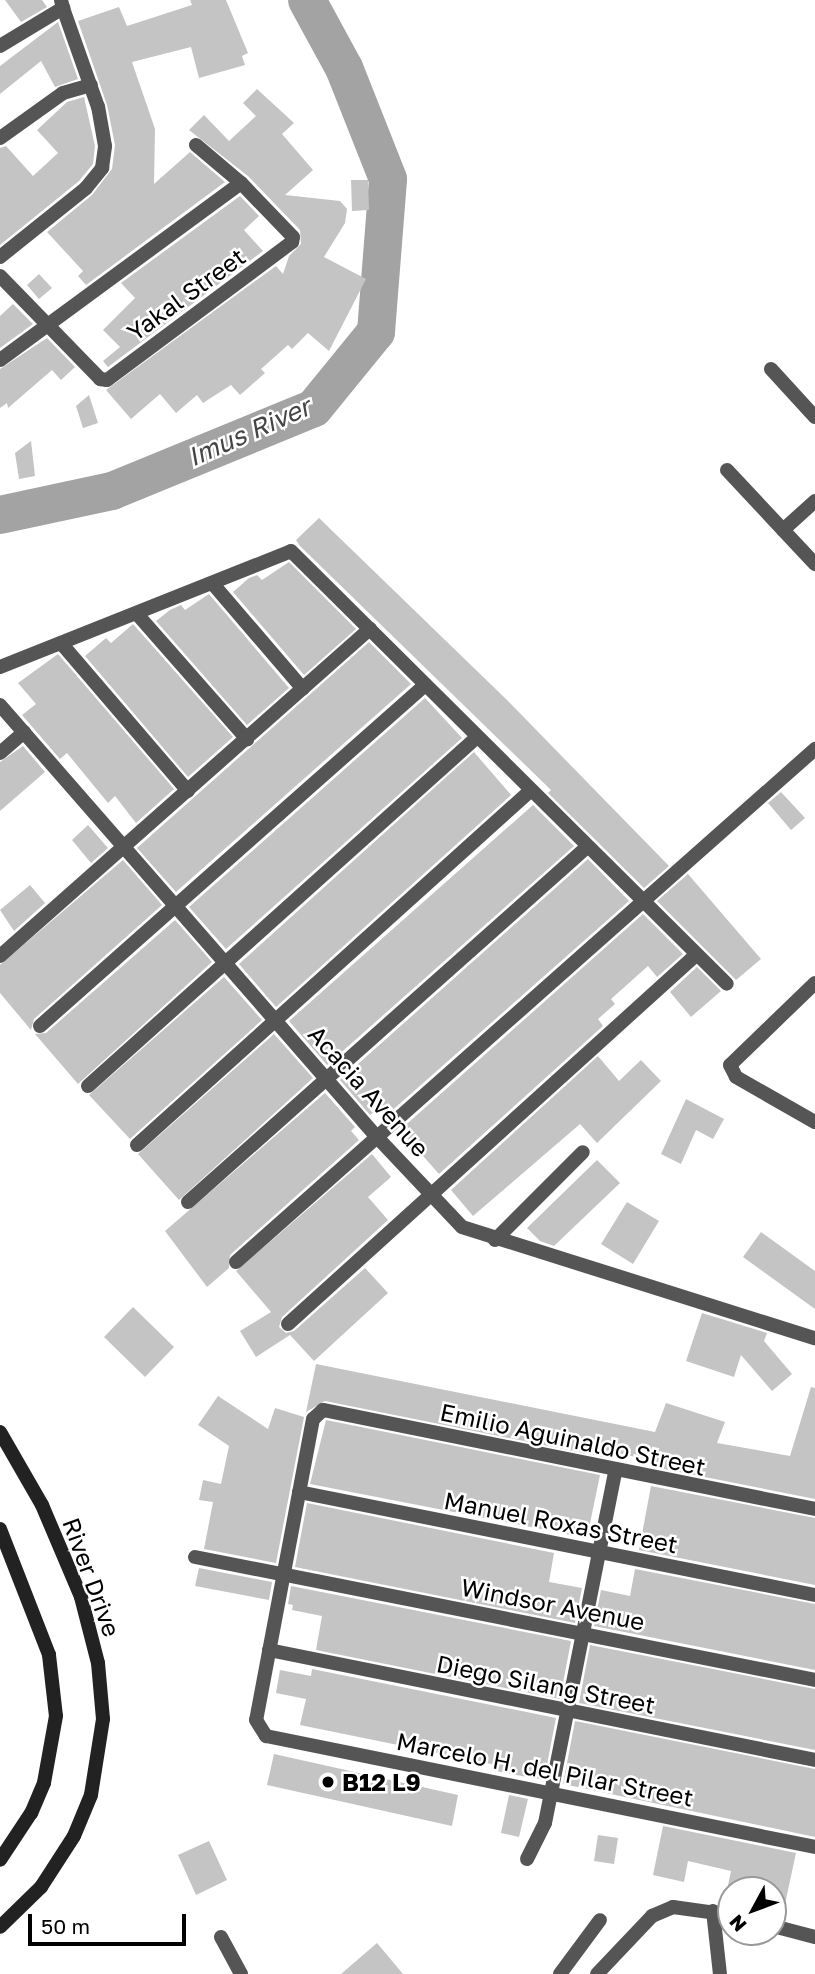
<!DOCTYPE html>
<html>
<head>
<meta charset="utf-8">
<style>
	body { margin:0 }
	#map { position:relative; width:815px; height:1974px; overflow:hidden; background:#fff; font-family:"Golos Text",sans-serif }
	div>[style] { position:absolute }
	.river>* { height:38px; margin:-19px; padding:0 19px; transform-origin:19px; border-radius:19px; background:#a3a3a3 }
	.building>* { inset:0; background:#c4c4c4 }
	.street>* { height:14px; margin:-7px; padding:0 7px; transform-origin:7px; border-radius:7px; background:#555 }
	.secondary>* { height:14px; margin:-7px; padding:0 7px; transform-origin:7px; border-radius:7px; background:#222 }
	.dots>* { width:19px; height:19px; translate:-50% -50%; box-sizing:border-box; border:4px solid #fff; border-radius:50% }
	span { translate:-50% -50%; white-space:nowrap; text-align:center; line-height:1.15; -webkit-text-stroke:5px #fff; paint-order:stroke }
	.street-label { font-size:24px; color:#000 }
	.poi-label { font-size:24px; color:#000; font-weight:700 }
	.left { translate:0 -50%; text-align:left }
	.water-label { font-size:26px; color:#444; font-style:italic }
	.north { position:absolute; left:717px; top:1876px; width:70px; height:70px; box-sizing:border-box; background:#fff; border:2px solid #999; border-radius:50%; rotate:229deg; font-size:19px; font-weight:700; line-height:28px; text-align:center; color:#000 }
	.north::after { content:''; display:block; margin:auto; width:24px; height:32px; background:#000; clip-path:polygon(50% 0,100% 100%,50% 72%,0 100%) }
	.scale { position:absolute; left:28px; top:1914px; width:158px; height:32px; box-sizing:border-box; border:4px solid #000; border-top:0; padding-left:9px; font-size:21px; line-height:24px; white-space:nowrap; color:#000; -webkit-text-stroke:5px #fff; paint-order:stroke }
</style>
</head>
<body>
<div id="map">
	<div class="river">
		<div style="left:0;top:515px;width:115px;rotate:-12.1deg"></div>
		<div style="left:112px;top:491px;width:218px;rotate:-22.3deg"></div>
		<div style="left:314px;top:408px;width:98px;rotate:-50.8deg"></div>
		<div style="left:376px;top:332px;width:153px;rotate:-85.5deg"></div>
		<div style="left:388px;top:179px;width:119px;rotate:-111.6deg"></div>
		<div style="left:344px;top:68px;width:77px;rotate:-118.6deg"></div>
	</div>
	<div class="building">
		<div style="clip-path:polygon(5px 0,42px 0,47px 7px,21px 22px)"></div>
		<div style="clip-path:polygon(190px 0,226px 0,248px 53px,242px 56px,245px 65px,199px 78px,191px 47px,132px 62px,155px 129px,154px 184px,190px 152px,225px 182px,86px 285px,78px 276px,83px 271px,47px 232px,92px 195px,112px 169px,115px 145px,107px 105px,78px 21px,119px 7px,127px 26px,192px 5px)"></div>
		<div style="clip-path:polygon(58px 22px,78px 79px,55px 87px,41px 61px,0 94px,0 66px)"></div>
		<div style="clip-path:polygon(257px 89px,294px 123px,282px 134px,313px 170px,285px 195px,340px 201px,347px 209px,345px 223px,324px 257px,366px 279px,329px 351px,308px 333px,292px 349px,288px 345px,261px 369px,265px 373px,240px 395px,231px 385px,203px 403px,197px 395px,176px 413px,160px 394px,131px 419px,106px 390px,276px 266px,283px 274px,289px 256px,301px 244px,300px 230px,248px 176px,189px 130px,204px 115px,229px 141px,256px 116px,243px 103px)"></div>
		<div style="clip-path:polygon(84px 97px,95px 146px,93px 164px,79px 181px,0 245px,0 148px,6px 146px,33px 176px,58px 153px,37px 130px,67px 102px)"></div>
		<div style="clip-path:polygon(351px 180px,368px 180px,369px 210px,352px 211px)"></div>
		<div style="clip-path:polygon(240px 196px,259px 216px,244px 230px,263px 251px,108px 367px,103px 361px,120px 347px,103px 330px,135px 298px,121px 283px)"></div>
		<div style="clip-path:polygon(39px 274px,52px 288px,39px 299px,27px 285px)"></div>
		<div style="clip-path:polygon(13px 304px,33px 324px,0 348px,0 316px)"></div>
		<div style="clip-path:polygon(47px 338px,75px 367px,61px 380px,52px 370px,8px 408px,7px 403px,0 408px,0 369px)"></div>
		<div style="clip-path:polygon(89px 395px,98px 423px,83px 428px,76px 406px)"></div>
		<div style="clip-path:polygon(31px 441px,35px 476px,19px 479px,15px 453px)"></div>
		<div style="clip-path:polygon(319px 518px,507px 700px,669px 866px,644px 888px,548px 793px,551px 790px,300px 546px,296px 540px)"></div>
		<div style="clip-path:polygon(289px 562px,356px 629px,304px 675px,233px 592px,249px 578px,257px 575px,262px 580px)"></div>
		<div style="clip-path:polygon(209px 594px,289px 688px,247px 725px,156px 621px,170px 610px,181px 605px,185px 610px)"></div>
		<div style="clip-path:polygon(133px 624px,233px 737px,188px 777px,85px 656px,106px 638px,111px 643px)"></div>
		<div style="clip-path:polygon(369px 642px,411px 684px,176px 892px,137px 848px)"></div>
		<div style="clip-path:polygon(58px 654px,174px 789px,136px 823px,115px 796px,108px 803px,67px 753px,60px 759px,22px 715px,36px 704px,18px 683px)"></div>
		<div style="clip-path:polygon(425px 698px,462px 738px,226px 949px,189px 907px)"></div>
		<div style="clip-path:polygon(23px 746px,45px 772px,0 811px,0 762px)"></div>
		<div style="clip-path:polygon(474px 752px,511px 795px,276px 1007px,239px 964px)"></div>
		<div style="clip-path:polygon(781px 792px,805px 818px,791px 830px,768px 803px)"></div>
		<div style="clip-path:polygon(533px 805px,574px 846px,327px 1065px,289px 1021px)"></div>
		<div style="clip-path:polygon(88px 825px,108px 848px,91px 863px,72px 840px)"></div>
		<div style="clip-path:polygon(588px 859px,629px 901px,387px 1115px,380px 1106px,370px 1115px,340px 1080px)"></div>
		<div style="clip-path:polygon(123px 860px,162px 905px,34px 1019px,31px 1030px,0 993px,0 965px)"></div>
		<div style="clip-path:polygon(688px 874px,761px 959px,736px 980px,657px 901px)"></div>
		<div style="clip-path:polygon(30px 885px,45px 903px,14px 931px,0 910px)"></div>
		<div style="clip-path:polygon(643px 914px,683px 954px,657px 977px,648px 966px,611px 999px,615px 1004px,598px 1019px,603px 1026px,439px 1174px,400px 1130px)"></div>
		<div style="clip-path:polygon(175px 920px,212px 962px,78px 1084px,35px 1034px,46px 1033px)"></div>
		<div style="clip-path:polygon(697px 967px,721px 991px,691px 1017px,670px 992px)"></div>
		<div style="clip-path:polygon(224px 977px,262px 1020px,130px 1139px,89px 1095px)"></div>
		<div style="clip-path:polygon(274px 1034px,313px 1078px,179px 1200px,138px 1154px)"></div>
		<div style="clip-path:polygon(598px 1056px,619px 1081px,641px 1060px,661px 1081px,597px 1143px,580px 1124px,473px 1216px,451px 1190px)"></div>
		<div style="clip-path:polygon(325px 1093px,355px 1127px,351px 1131px,359px 1140px,230px 1255px,229px 1268px,207px 1287px,165px 1231px)"></div>
		<div style="clip-path:polygon(686px 1099px,724px 1119px,713px 1139px,696px 1130px,681px 1164px,661px 1154px)"></div>
		<div style="clip-path:polygon(372px 1154px,391px 1177px,368px 1197px,388px 1220px,282px 1317px,279px 1327px,286px 1333px,294px 1331px,365px 1268px,388px 1293px,314px 1361px,290px 1335px,256px 1357px,240px 1331px,271px 1312px,236px 1271px)"></div>
		<div style="clip-path:polygon(597px 1160px,620px 1183px,554px 1246px,540px 1241px,527px 1228px)"></div>
		<div style="clip-path:polygon(627px 1202px,659px 1221px,633px 1264px,601px 1244px)"></div>
		<div style="clip-path:polygon(761px 1232px,815px 1271px,815px 1309px,743px 1257px)"></div>
		<div style="clip-path:polygon(133px 1307px,174px 1347px,145px 1377px,104px 1337px)"></div>
		<div style="clip-path:polygon(702px 1313px,767px 1333px,764px 1341px,792px 1374px,772px 1391px,741px 1355px,734px 1377px,686px 1361px)"></div>
		<div style="clip-path:polygon(316px 1364px,655px 1432px,666px 1403px,725px 1422px,717px 1443px,790px 1456px,811px 1387px,815px 1388px,815px 1499px,654px 1467px,656px 1461px,631px 1456px,605px 1450px,603px 1457px,325px 1401px,306px 1412px)"></div>
		<div style="clip-path:polygon(218px 1396px,268px 1429px,275px 1408px,304px 1417px,276px 1563px,204px 1549px,213px 1502px,199px 1500px,203px 1480px,221px 1484px,229px 1446px,198px 1425px)"></div>
		<div style="clip-path:polygon(326px 1420px,600px 1475px,587px 1538px,310px 1484px)"></div>
		<div style="clip-path:polygon(651px 1486px,815px 1518px,815px 1585px,639px 1550px)"></div>
		<div style="clip-path:polygon(307px 1503px,554px 1553px,549px 1582px,582px 1588px,575px 1623px,295px 1567px)"></div>
		<div style="clip-path:polygon(199px 1568px,272px 1582px,269px 1600px,195px 1586px)"></div>
		<div style="clip-path:polygon(635px 1569px,815px 1604px,815px 1670px,594px 1626px,601px 1590px,630px 1596px)"></div>
		<div style="clip-path:polygon(291px 1586px,571px 1641px,560px 1699px,316px 1650px,322px 1616px,292px 1610px,293px 1605px,288px 1604px)"></div>
		<div style="clip-path:polygon(590px 1645px,815px 1689px,815px 1750px,579px 1703px)"></div>
		<div style="clip-path:polygon(312px 1669px,556px 1718px,544px 1780px,495px 1771px,496px 1765px,300px 1725px,306px 1699px,276px 1693px,280px 1670px,311px 1676px)"></div>
		<div style="clip-path:polygon(575px 1721px,815px 1769px,815px 1837px,563px 1784px)"></div>
		<div style="clip-path:polygon(274px 1754px,458px 1795px,452px 1826px,267px 1785px)"></div>
		<div style="clip-path:polygon(509px 1795px,528px 1799px,519px 1837px,501px 1833px)"></div>
		<div style="clip-path:polygon(663px 1826px,796px 1853px,782px 1918px,773px 1917px,773px 1890px,727px 1890px,731px 1871px,688px 1861px,684px 1882px,653px 1875px)"></div>
		<div style="clip-path:polygon(598px 1835px,618px 1838px,614px 1864px,594px 1861px)"></div>
		<div style="clip-path:polygon(209px 1841px,227px 1880px,196px 1895px,178px 1855px)"></div>
		<div style="clip-path:polygon(377px 1943px,403px 1974px,341px 1974px)"></div>
	</div>
	<div class="street">
		<div style="left:0;top:46px;width:74px;rotate:-31.1deg"></div>
		<div style="left:63px;top:8px;width:8px;rotate:-104deg"></div>
		<div style="left:0;top:138px;width:77px;rotate:-35.5deg"></div>
		<div style="left:63px;top:93px;width:29px;rotate:-16deg"></div>
		<div style="left:0;top:257px;width:110px;rotate:-38.7deg"></div>
		<div style="left:86px;top:188px;width:26px;rotate:-51deg"></div>
		<div style="left:102px;top:168px;width:22px;rotate:-82deg"></div>
		<div style="left:105px;top:146px;width:40px;rotate:-100deg"></div>
		<div style="left:98px;top:107px;width:105px;rotate:-109.5deg"></div>
		<div style="left:0;top:276px;width:144px;rotate:45.8deg"></div>
		<div style="left:100px;top:379px;width:7px;rotate:8deg"></div>
		<div style="left:107px;top:380px;width:231px;rotate:-36.7deg"></div>
		<div style="left:292px;top:242px;width:5px;rotate:-79deg"></div>
		<div style="left:293px;top:237px;width:75px;rotate:-133.9deg"></div>
		<div style="left:241px;top:183px;width:59px;rotate:-139.8deg"></div>
		<div style="left:0;top:360px;width:299px;rotate:-36.3deg"></div>
		<div style="left:771px;top:369px;width:65px;rotate:47.5deg"></div>
		<div style="left:727px;top:470px;width:129px;rotate:46.9deg"></div>
		<div style="left:783px;top:530px;width:43px;rotate:-42.2deg"></div>
		<div style="left:213px;top:584px;width:138px;rotate:49.4deg"></div>
		<div style="left:137px;top:614px;width:167px;rotate:48.7deg"></div>
		<div style="left:61px;top:643px;width:195px;rotate:49.4deg"></div>
		<div style="left:0;top:667px;width:313px;rotate:-21.7deg"></div>
		<div style="left:291px;top:551px;width:614px;rotate:44.8deg"></div>
		<div style="left:0;top:705px;width:572px;rotate:48.9deg"></div>
		<div style="left:376px;top:1136px;width:125px;rotate:46.6deg"></div>
		<div style="left:462px;top:1227px;width:370px;rotate:17.5deg"></div>
		<div style="left:0;top:753px;width:32px;rotate:-41deg"></div>
		<div style="left:0;top:956px;width:494px;rotate:-41.5deg"></div>
		<div style="left:815px;top:983px;width:118px;rotate:136deg"></div>
		<div style="left:730px;top:1065px;width:13px;rotate:63deg"></div>
		<div style="left:736px;top:1077px;width:91px;rotate:29.7deg"></div>
		<div style="left:40px;top:1026px;width:514px;rotate:-41.53deg"></div>
		<div style="left:88px;top:1086px;width:521px;rotate:-41.89deg"></div>
		<div style="left:137px;top:1145px;width:529px;rotate:-42.01deg"></div>
		<div style="left:188px;top:1202px;width:534px;rotate:-41.66deg"></div>
		<div style="left:495px;top:1240px;width:124px;rotate:-45deg"></div>
		<div style="left:236px;top:1262px;width:774px;rotate:-41.54deg"></div>
		<div style="left:288px;top:1324px;width:550px;rotate:-42.13deg"></div>
		<div style="left:299px;top:1492px;width:526px;rotate:11.29deg"></div>
		<div style="left:815px;top:1509px;width:502px;rotate:-168.62deg"></div>
		<div style="left:323px;top:1410px;width:13px;rotate:138deg"></div>
		<div style="left:313px;top:1419px;width:306px;rotate:100.7deg"></div>
		<div style="left:256px;top:1720px;width:19px;rotate:58deg"></div>
		<div style="left:266px;top:1736px;width:560px;rotate:11.43deg"></div>
		<div style="left:195px;top:1557px;width:632px;rotate:11.22deg"></div>
		<div style="left:269px;top:1650px;width:557px;rotate:11.39deg"></div>
		<div style="left:527px;top:1859px;width:40px;rotate:-63.4deg"></div>
		<div style="left:545px;top:1823px;width:358px;rotate:-78.7deg"></div>
		<div style="left:713px;top:1911px;width:63px;rotate:83.7deg"></div>
		<div style="left:773px;top:1926px;width:43px;rotate:14.7deg"></div>
		<div style="left:221px;top:1937px;width:42px;rotate:61.6deg"></div>
		<div style="left:560px;top:1974px;width:67px;rotate:-53.5deg"></div>
		<div style="left:597px;top:1974px;width:80px;rotate:-46.5deg"></div>
		<div style="left:652px;top:1916px;width:23px;rotate:-23deg"></div>
		<div style="left:673px;top:1907px;width:59px;rotate:7.9deg"></div>
	</div>
	<div class="secondary">
		<div style="left:0;top:1432px;width:84px;rotate:60.1deg"></div>
		<div style="left:42px;top:1505px;width:100px;rotate:67deg"></div>
		<div style="left:81px;top:1597px;width:68px;rotate:75.6deg"></div>
		<div style="left:98px;top:1663px;width:56px;rotate:84.9deg"></div>
		<div style="left:103px;top:1719px;width:77px;rotate:99deg"></div>
		<div style="left:91px;top:1795px;width:44px;rotate:112.5deg"></div>
		<div style="left:74px;top:1836px;width:61px;rotate:122.9deg"></div>
		<div style="left:41px;top:1887px;width:57px;rotate:135.7deg"></div>
		<div style="left:0;top:1529px;width:135px;rotate:68.7deg"></div>
		<div style="left:49px;top:1655px;width:61px;rotate:83.5deg"></div>
		<div style="left:56px;top:1716px;width:68px;rotate:100.2deg"></div>
		<div style="left:44px;top:1783px;width:33px;rotate:113deg"></div>
		<div style="left:31px;top:1813px;width:56px;rotate:123.4deg"></div>
	</div>
	<div class="dots">
		<div style="left:328px;top:1782px;background:#000"></div>
	</div>
	<div class="street-label">
		<span style="left:186px;top:294px;rotate:-36deg">Yakal Street</span>
		<span style="left:369px;top:1091px;rotate:48deg">Acacia Avenue</span>
		<span style="left:573px;top:1439px;rotate:12deg">Emilio Aguinaldo Street</span>
		<span style="left:561px;top:1522px;rotate:11deg">Manuel Roxas Street</span>
		<span style="left:92px;top:1577px;rotate:70deg">River Drive</span>
		<span style="left:553px;top:1604px;rotate:11deg">Windsor Avenue</span>
		<span style="left:546px;top:1684px;rotate:11deg">Diego Silang Street</span>
		<span style="left:545px;top:1769px;rotate:11deg">Marcelo H. del Pilar Street</span>
	</div>
	<div class="poi-label">
		<span class="left" style="left:342px;top:1782px">B12 L9</span>
	</div>
	<div class="water-label">
		<span style="left:249px;top:432px;rotate:-24deg">Imus River</span>
	</div>
	<div class="north">N</div>
	<div class="scale">50 m</div>
</div>
</body>
</html>
